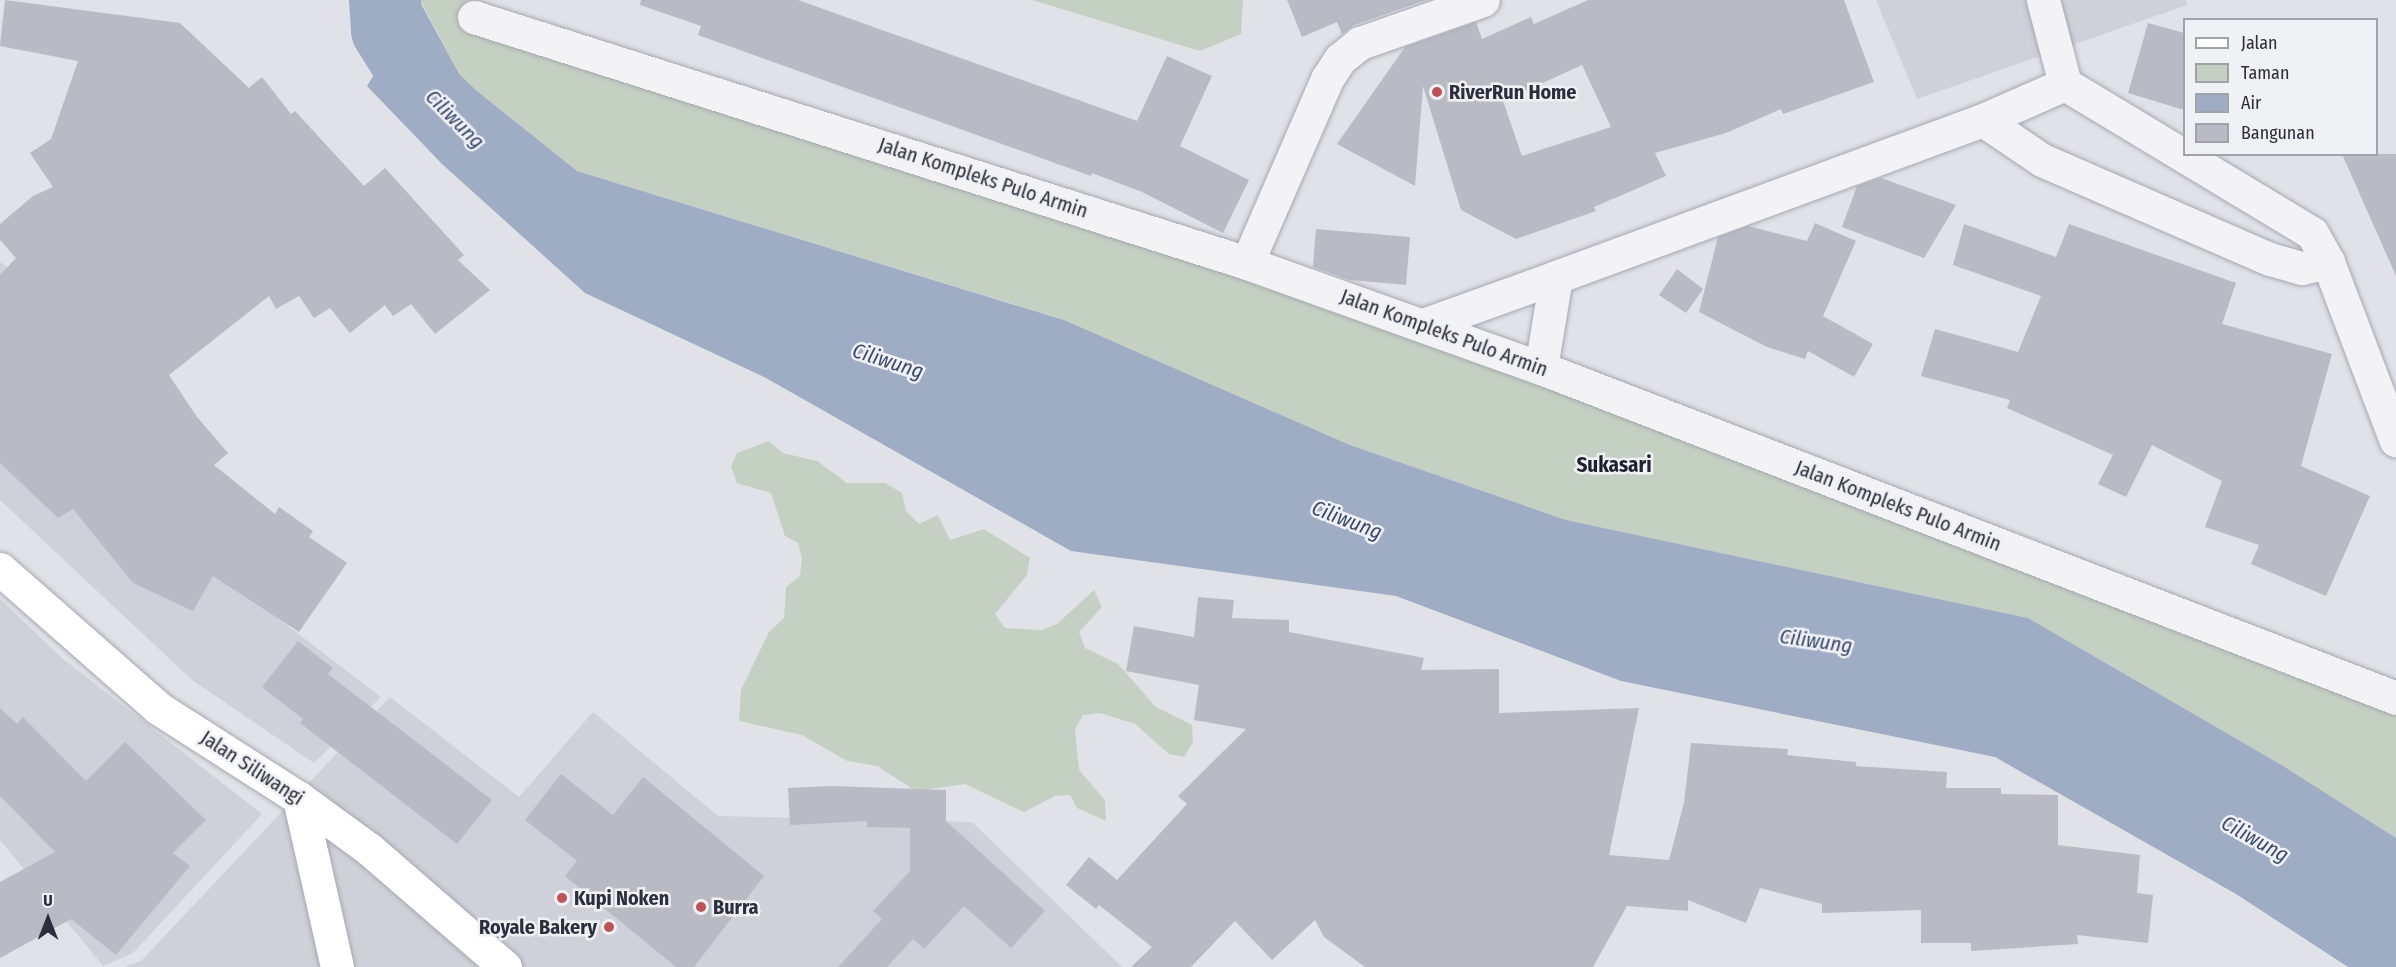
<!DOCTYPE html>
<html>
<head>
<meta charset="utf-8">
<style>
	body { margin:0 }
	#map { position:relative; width:2396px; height:967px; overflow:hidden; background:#e0e2e8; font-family:"Fira Sans Condensed",sans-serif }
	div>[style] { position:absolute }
	.built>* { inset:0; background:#cfd1d9 }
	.green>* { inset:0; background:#c4d1c2 }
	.water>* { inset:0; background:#9fadc4 }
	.river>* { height:72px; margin:-36px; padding:0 36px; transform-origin:36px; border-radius:36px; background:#9fadc4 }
	.building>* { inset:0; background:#b8bbc4 }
	.roads { filter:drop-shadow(0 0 2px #a6a9b1) drop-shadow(0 0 2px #a6a9b1) }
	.minor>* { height:33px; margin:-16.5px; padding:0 16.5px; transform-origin:16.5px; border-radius:16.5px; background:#f3f3f6 }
	.primary>* { height:33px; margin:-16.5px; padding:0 16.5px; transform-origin:16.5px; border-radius:16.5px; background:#fff }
	.dots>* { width:16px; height:16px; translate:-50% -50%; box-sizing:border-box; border:3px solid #f0f1f5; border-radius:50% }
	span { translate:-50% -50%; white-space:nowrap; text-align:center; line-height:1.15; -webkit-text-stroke:5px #f0f1f5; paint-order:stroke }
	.poi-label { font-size:20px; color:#2a2f3d; font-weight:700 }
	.left { translate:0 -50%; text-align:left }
	.right { translate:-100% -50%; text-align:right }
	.street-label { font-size:20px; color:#2a2f3d }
	.water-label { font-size:21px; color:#394a6d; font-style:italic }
	.neighbourhood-label { font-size:21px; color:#1d212e; font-weight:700 }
	.legend { position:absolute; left:2183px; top:18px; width:195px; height:138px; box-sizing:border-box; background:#f0f1f5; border:2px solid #a1a3ab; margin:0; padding:8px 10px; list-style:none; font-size:18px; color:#2a2f3d }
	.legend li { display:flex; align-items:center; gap:12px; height:30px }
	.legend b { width:30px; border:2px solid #a1a3ab }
	.north { position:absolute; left:18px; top:889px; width:60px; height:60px; -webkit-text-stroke:4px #f0f1f5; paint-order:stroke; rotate:0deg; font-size:16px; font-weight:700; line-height:24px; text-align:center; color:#2a2f3d }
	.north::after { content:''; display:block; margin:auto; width:21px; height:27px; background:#2a2f3d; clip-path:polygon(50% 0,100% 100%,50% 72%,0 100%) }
</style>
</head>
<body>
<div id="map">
	<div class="built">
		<div style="clip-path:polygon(1876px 0,2186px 0,2187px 5px,1917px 99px)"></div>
		<div style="clip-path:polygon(0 262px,13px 272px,225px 578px,381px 697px,314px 763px,192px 680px,0 500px)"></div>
		<div style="clip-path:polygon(0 599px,62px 658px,262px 814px,133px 953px,103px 966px,0 840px)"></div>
		<div style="clip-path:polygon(390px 697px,519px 797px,593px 712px,718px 816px,972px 822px,1122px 967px,125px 967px,141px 961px)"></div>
	</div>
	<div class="green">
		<div style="clip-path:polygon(420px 0,477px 0,474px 16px,922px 159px,2396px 698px,2396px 838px,2280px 764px,2028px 618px,1566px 520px,1350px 445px,1059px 318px,577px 171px,462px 79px)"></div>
		<div style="clip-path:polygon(1032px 0,1243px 0,1241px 34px,1200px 51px)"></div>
		<div style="clip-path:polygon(769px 441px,783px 453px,817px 461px,847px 483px,885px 483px,902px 493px,906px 511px,919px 524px,938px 515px,950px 540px,984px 529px,1030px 558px,1027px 575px,995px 614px,1005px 628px,1041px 630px,1057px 624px,1094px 590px,1102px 607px,1079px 632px,1085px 648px,1118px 664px,1156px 707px,1192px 725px,1193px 742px,1184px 757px,1169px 754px,1135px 724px,1100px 713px,1083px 715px,1075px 729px,1079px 770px,1105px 800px,1106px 821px,1077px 808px,1070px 795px,1055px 796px,1024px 812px,965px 784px,916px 791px,877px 766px,847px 761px,802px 735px,739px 721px,741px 690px,769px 632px,784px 618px,786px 587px,800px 576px,802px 558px,798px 543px,785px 536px,771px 493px,737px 483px,731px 467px,737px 453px)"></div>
	</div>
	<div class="water">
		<div style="clip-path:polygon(420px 2px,462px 79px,577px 171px,1064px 320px,1350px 445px,1566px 520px,2028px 618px,2280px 764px,2396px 838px,2396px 967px,2348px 967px,2236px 894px,1995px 757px,1621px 681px,1396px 596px,1071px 551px,766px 378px,585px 293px,442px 164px,367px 86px)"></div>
	</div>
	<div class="river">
		<div style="left:385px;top:0;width:30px;rotate:86deg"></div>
		<div style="left:387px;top:30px;width:73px;rotate:57.8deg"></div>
		<div style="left:426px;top:92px;width:40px;rotate:44deg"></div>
	</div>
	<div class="building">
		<div style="clip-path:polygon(5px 0,180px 23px,249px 88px,262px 77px,291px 114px,295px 111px,364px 186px,385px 168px,464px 255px,458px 260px,490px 290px,435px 334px,411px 304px,393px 316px,385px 305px,350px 333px,330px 308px,314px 318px,299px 296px,276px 309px,269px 296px,169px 375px,197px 417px,228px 453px,214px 465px,275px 514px,279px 507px,313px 531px,309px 537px,347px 563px,299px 632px,213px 576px,193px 611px,133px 583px,73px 509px,58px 518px,0 463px,0 275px,16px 258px,0 240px,0 224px,33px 196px,53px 187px,30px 153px,51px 139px,78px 61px,0 46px)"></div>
		<div style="clip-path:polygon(641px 0,798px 0,1137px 121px,1167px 56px,1212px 76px,1180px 146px,1249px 180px,1223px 233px,1142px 192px,1092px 173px,1091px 176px,698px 35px,701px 26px,640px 5px)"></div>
		<div style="clip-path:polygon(1287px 0,1426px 0,1354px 25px,1342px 34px,1337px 22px,1302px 37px)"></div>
		<div style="clip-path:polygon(evenodd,1588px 0,1844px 0,1874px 82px,1783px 114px,1781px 109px,1726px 133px,1655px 153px,1666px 176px,1594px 207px,1596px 211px,1516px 239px,1461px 210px,1423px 86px,1415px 186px,1337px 144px,1405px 47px,1476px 22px,1482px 39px,1531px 17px,1534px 24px,1588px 0,1582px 65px,1611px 127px,1522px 156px,1503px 101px,1582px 65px)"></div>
		<div style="clip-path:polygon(2148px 23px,2184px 33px,2184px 110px,2128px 93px)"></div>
		<div style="clip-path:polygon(2342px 154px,2396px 154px,2396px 276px)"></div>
		<div style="clip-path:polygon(1881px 178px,1956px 205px,1924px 258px,1842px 227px,1857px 186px)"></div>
		<div style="clip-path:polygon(1815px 223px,1856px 241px,1823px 316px,1873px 344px,1854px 377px,1808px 351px,1805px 359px,1767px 347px,1699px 312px,1718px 237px,1748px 226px,1807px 241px)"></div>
		<div style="clip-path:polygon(1964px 224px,2056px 257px,2069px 224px,2236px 283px,2222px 324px,2332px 354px,2301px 466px,2370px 496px,2326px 596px,2251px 564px,2259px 545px,2205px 527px,2222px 481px,2152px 445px,2126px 497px,2098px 484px,2113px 455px,2007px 408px,2010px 400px,1921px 376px,1935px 329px,2018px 352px,2041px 296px,1953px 265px)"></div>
		<div style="clip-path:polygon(1316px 229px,1410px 237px,1406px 285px,1350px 280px,1313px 267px)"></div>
		<div style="clip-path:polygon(1677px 269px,1703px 289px,1686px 313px,1659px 295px)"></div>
		<div style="clip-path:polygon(1198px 597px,1234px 600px,1232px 618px,1289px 620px,1289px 632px,1424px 658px,1421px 670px,1499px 669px,1499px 713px,1639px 708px,1609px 855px,1669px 860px,1684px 803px,1691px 743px,1788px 749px,1787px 755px,1856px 762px,1856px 766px,1947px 772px,1946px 788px,2001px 788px,2001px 794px,2058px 795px,2058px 845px,2140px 855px,2137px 893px,2153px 895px,2148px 943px,2077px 935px,2078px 944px,1971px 951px,1971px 943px,1921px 943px,1921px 910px,1822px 913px,1822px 904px,1760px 888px,1746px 923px,1688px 900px,1688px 911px,1627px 906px,1593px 967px,1365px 967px,1324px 937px,1315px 920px,1272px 960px,1235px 921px,1191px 967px,1131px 967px,1152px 947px,1099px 905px,1096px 909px,1066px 885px,1089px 857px,1117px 880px,1187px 804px,1178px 796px,1246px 729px,1194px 720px,1199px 685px,1126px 671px,1134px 626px,1194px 637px)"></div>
		<div style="clip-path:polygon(298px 641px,333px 668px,328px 674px,492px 800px,457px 844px,300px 723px,303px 719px,262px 687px)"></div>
		<div style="clip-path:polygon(0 708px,17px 724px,23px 717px,86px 781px,125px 742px,206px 820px,173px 853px,190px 866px,116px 955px,71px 919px,0 958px,0 882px,55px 852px,0 796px)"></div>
		<div style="clip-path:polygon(561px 774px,613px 815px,643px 777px,764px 876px,694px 967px,676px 967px,565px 876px,577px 861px,525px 820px)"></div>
		<div style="clip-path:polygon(831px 786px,946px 790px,946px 821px,1045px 911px,1011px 948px,964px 906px,924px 949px,913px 939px,887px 967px,838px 967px,882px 919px,873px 911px,910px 871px,910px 828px,867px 827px,867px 821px,790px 825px,788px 788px)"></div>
	</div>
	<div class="roads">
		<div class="minor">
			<div style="left:2043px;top:0;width:87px;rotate:75.3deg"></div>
			<div style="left:2065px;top:84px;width:288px;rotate:31.1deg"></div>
			<div style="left:2312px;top:233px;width:33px;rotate:61deg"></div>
			<div style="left:2328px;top:262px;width:191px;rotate:69.2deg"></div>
			<div style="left:474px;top:17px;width:811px;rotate:17.65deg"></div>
			<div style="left:1247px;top:263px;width:312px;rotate:19.7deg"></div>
			<div style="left:1541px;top:368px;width:916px;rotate:21.1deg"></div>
			<div style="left:1983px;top:120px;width:71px;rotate:34.1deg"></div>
			<div style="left:2042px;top:160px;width:249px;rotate:23.5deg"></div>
			<div style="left:2270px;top:259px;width:33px;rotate:16deg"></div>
			<div style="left:2302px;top:268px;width:27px;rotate:-13deg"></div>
			<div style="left:1247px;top:263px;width:201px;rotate:-66.5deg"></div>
			<div style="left:1327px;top:79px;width:24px;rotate:-57deg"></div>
			<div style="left:1340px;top:59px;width:26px;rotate:-39deg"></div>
			<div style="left:1360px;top:43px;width:130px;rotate:-19.3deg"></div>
			<div style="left:1556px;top:277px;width:455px;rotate:-20.2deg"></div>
			<div style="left:1983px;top:120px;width:90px;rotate:-23.7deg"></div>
			<div style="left:1423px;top:325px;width:141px;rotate:-19.8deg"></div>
			<div style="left:1556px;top:277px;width:92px;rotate:99.4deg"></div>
		</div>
		<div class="primary">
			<div style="left:0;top:569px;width:210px;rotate:41.3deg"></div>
			<div style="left:158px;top:708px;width:167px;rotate:32.6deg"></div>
			<div style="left:299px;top:798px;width:87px;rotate:36.1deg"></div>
			<div style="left:369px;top:849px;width:180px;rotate:40.9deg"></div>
			<div style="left:299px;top:798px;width:173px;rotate:77.3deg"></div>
		</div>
	</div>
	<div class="dots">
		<div style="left:1437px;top:92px;background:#c05256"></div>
		<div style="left:562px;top:898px;background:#c05256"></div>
		<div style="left:701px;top:907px;background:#c05256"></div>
		<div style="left:609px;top:927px;background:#c05256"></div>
	</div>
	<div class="poi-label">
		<span class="left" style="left:1449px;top:92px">RiverRun Home</span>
		<span class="left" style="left:574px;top:898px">Kupi Noken</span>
		<span class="left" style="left:713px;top:907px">Burra</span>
		<span class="right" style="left:597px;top:927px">Royale Bakery</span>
	</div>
	<div class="street-label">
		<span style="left:983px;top:178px;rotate:18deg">Jalan Kompleks Pulo Armin</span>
		<span style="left:1444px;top:333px;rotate:20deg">Jalan Kompleks Pulo Armin</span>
		<span style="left:1898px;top:506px;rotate:21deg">Jalan Kompleks Pulo Armin</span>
		<span style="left:252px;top:768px;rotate:33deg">Jalan Siliwangi</span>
	</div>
	<div class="water-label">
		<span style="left:455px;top:119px;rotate:45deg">Ciliwung</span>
		<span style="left:888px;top:361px;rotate:18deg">Ciliwung</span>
		<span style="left:1347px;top:520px;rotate:21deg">Ciliwung</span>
		<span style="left:1816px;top:641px;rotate:8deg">Ciliwung</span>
		<span style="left:2255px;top:839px;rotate:29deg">Ciliwung</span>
	</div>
	<div class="neighbourhood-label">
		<span style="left:1614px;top:465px">Sukasari</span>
	</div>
	<ul class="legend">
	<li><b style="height:8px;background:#fff"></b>Jalan</li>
	<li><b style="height:16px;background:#c4d1c2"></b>Taman</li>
	<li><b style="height:16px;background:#9fadc4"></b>Air</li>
	<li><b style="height:16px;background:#b8bbc4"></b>Bangunan</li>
	</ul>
	<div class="north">U</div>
</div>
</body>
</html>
